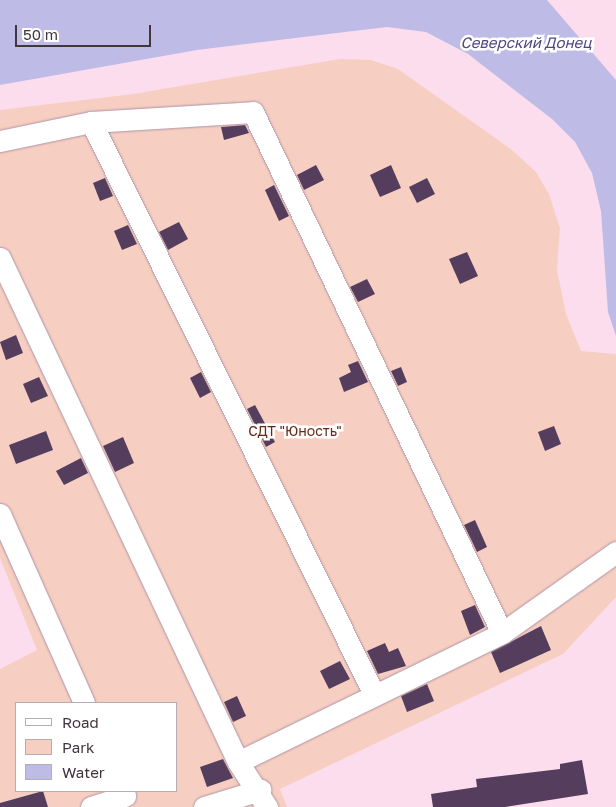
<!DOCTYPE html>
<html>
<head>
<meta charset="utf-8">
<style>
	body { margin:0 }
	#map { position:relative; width:616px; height:807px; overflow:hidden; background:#fcddee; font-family:"Golos Text",sans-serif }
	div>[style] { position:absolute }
	.green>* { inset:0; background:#f7cfc2 }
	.water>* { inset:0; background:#bfbbe7 }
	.building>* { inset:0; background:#553d5d }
	.roads { filter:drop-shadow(0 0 1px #b094a3) drop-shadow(0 0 1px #b094a3) }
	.minor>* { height:21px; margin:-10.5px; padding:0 10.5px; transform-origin:10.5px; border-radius:10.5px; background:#fff }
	span { translate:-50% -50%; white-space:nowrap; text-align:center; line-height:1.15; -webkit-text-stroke:5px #fff; paint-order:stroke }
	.park-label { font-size:14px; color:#652a15 }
	.water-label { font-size:15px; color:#514881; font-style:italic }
	.legend { position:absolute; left:15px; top:702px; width:162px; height:90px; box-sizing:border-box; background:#fff; border:1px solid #b3afb1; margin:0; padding:6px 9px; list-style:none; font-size:15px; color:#42363d }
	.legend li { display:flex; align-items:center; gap:10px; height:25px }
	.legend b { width:25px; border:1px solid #b3afb1 }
	.scale { position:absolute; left:15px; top:25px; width:136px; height:22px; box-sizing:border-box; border:2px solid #42363d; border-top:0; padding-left:6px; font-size:15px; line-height:18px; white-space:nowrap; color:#42363d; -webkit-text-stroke:4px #fff; paint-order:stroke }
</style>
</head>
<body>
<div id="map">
	<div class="green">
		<div style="clip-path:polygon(evenodd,340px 59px,371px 60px,398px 69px,512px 150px,536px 172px,549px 194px,560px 228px,557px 270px,566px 314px,581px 351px,616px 354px,616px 597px,563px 654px,280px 789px,287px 807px,0 807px,0 669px,37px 650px,0 558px,0 110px,133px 94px,340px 59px,16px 703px,176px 703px,176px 791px,16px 791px,16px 703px)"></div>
	</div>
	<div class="water">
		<div style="clip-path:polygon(0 0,547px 0,616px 80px,616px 336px,608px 312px,601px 211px,592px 173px,575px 142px,552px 119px,468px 54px,426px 32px,387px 27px,197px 50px,0 85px)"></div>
	</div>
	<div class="building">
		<div style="clip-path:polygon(245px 125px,249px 133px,224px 140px,221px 127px)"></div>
		<div style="clip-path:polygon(316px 165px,324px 180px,304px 190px,297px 175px)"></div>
		<div style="clip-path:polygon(391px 165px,401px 188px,380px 197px,370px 175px)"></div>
		<div style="clip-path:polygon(105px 178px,113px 196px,100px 201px,93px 183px)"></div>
		<div style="clip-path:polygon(427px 178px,435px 194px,417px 203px,409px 187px)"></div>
		<div style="clip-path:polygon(274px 185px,289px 216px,279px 221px,265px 190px)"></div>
		<div style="clip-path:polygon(179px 222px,188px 239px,168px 250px,159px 232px)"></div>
		<div style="clip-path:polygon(128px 225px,137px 244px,122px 250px,114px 231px)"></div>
		<div style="clip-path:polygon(467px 252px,478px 276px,460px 284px,449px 259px)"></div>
		<div style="clip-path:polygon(367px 279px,375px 294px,358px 302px,350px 287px)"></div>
		<div style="clip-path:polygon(16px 335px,23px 353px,6px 360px,0 342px)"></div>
		<div style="clip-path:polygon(358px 361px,368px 382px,344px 392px,339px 378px,351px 372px,348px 365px)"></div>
		<div style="clip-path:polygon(401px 367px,407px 382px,398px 386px,391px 371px)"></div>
		<div style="clip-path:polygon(201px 372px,211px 392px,200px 398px,190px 378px)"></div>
		<div style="clip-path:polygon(39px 377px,48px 396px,31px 403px,23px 384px)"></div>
		<div style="clip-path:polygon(255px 405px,275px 442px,266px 447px,247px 409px)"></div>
		<div style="clip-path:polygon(554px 426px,561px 444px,545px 451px,538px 432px)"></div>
		<div style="clip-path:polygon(46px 431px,53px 450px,16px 464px,9px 445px)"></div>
		<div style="clip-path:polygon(123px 437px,134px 463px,115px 472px,103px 446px)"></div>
		<div style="clip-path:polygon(81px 458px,88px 473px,64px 485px,56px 471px)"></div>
		<div style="clip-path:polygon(475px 520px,487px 547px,477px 552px,464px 525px)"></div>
		<div style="clip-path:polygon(475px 605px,485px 627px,470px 635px,461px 611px)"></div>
		<div style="clip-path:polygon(541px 626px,551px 650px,500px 673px,491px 652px)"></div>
		<div style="clip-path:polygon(385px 643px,389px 652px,398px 648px,406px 666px,378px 674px,367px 651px)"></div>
		<div style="clip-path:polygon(340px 661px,350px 679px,329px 689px,320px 671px)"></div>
		<div style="clip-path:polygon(427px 684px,434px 701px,407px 712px,401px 696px)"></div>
		<div style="clip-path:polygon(237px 696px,246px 716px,233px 722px,224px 702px)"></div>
		<div style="clip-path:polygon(223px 759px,233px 778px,207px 787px,200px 767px)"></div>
		<div style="clip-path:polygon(582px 760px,588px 794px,505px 807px,433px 807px,431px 794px,477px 787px,476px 779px,560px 769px,560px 764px)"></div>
		<div style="clip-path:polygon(43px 791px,48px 807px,0 807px,0 803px)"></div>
	</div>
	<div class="roads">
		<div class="minor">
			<div style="left:91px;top:122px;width:636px;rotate:63.68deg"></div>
			<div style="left:0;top:141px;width:93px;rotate:-11.8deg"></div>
			<div style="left:91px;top:122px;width:162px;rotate:-3.5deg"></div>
			<div style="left:253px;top:112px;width:577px;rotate:64.46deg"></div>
			<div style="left:0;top:258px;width:557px;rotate:64.72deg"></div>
			<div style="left:238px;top:762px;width:54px;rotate:57.2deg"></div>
			<div style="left:0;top:514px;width:207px;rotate:66deg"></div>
			<div style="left:238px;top:762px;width:294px;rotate:-26deg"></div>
			<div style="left:502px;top:633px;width:140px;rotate:-35.4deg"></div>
			<div style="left:91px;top:807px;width:36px;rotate:-18deg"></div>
			<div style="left:204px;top:807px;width:59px;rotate:-16.9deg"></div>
		</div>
	</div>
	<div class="park-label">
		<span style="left:295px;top:431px">СДТ "Юность"</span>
	</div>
	<div class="water-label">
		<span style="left:526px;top:43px">Северский Донец</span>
	</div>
	<ul class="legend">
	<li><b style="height:6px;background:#fff"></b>Road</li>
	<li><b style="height:14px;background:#f7cfc2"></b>Park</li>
	<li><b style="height:14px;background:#bfbbe7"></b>Water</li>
	</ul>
	<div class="scale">50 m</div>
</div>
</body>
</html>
